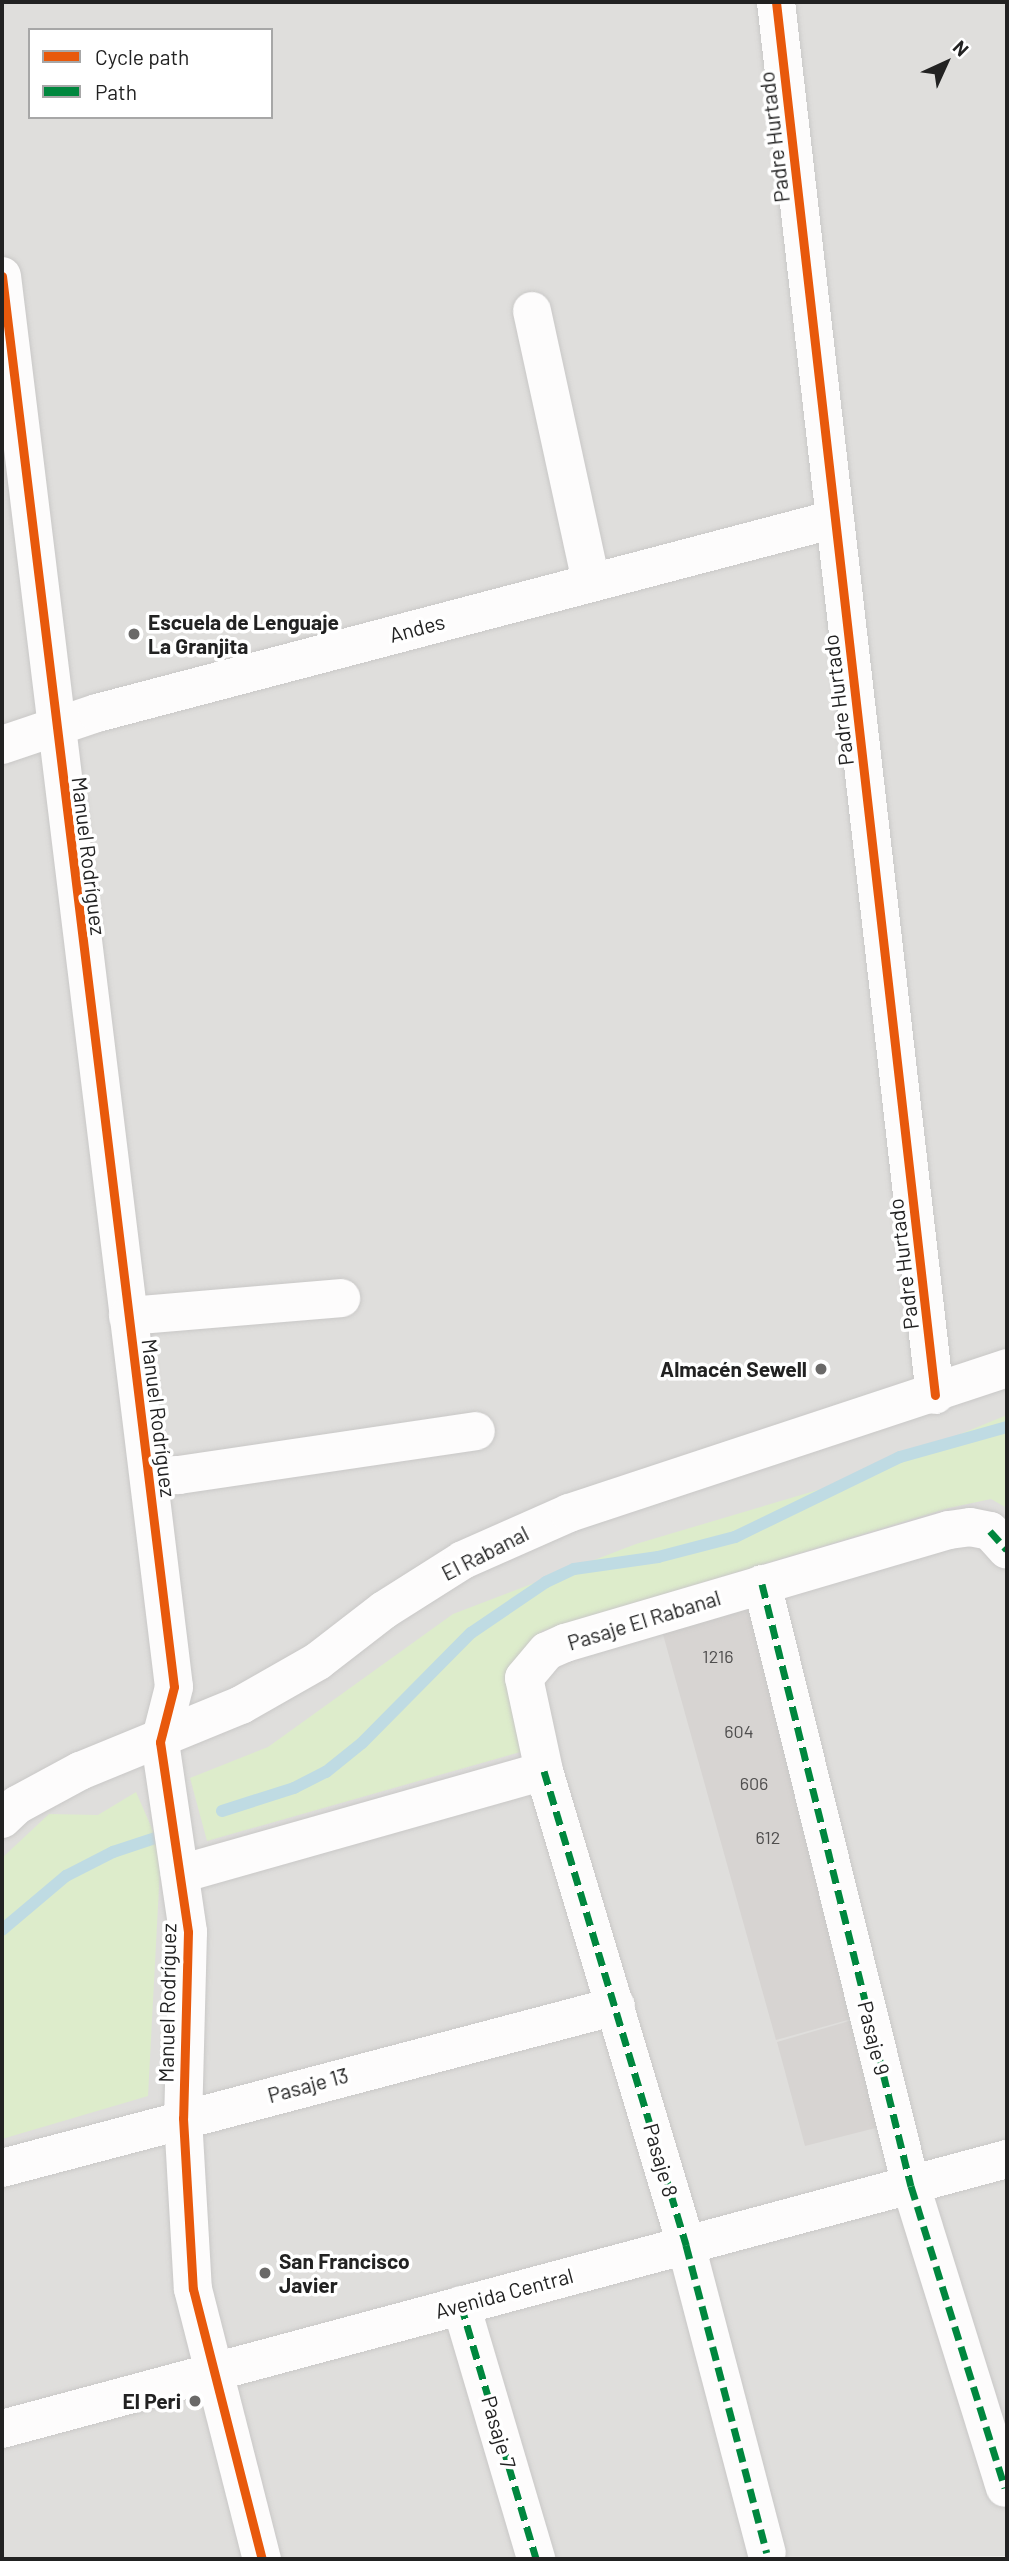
<!DOCTYPE html>
<html>
<head>
<meta charset="utf-8">
<style>
	body { margin:0 }
	#map { position:relative; width:1009px; height:2561px; overflow:hidden; background:#f0eeeb; font-family:Barlow,sans-serif }
	div>[style] { position:absolute }
	.residential>* { inset:0; background:#dfdedc }
	.grass>* { inset:0; background:#ddeccb }
	.stream>* { height:12px; margin:-6px; padding:0 6px; transform-origin:6px; border-radius:6px; background:#bfdbe3 }
	.building>* { inset:0; background:#d7d4d2 }
	.roads { filter:drop-shadow(0 0 2px #c9c8c7) drop-shadow(0 0 2px #c9c8c7) }
	.minor>* { height:38px; margin:-19px; padding:0 19px; transform-origin:19px; border-radius:19px; background:#fdfcfc }
	.quiet>* { height:7px; margin-top:-3.5px; transform-origin:0; background:repeating-linear-gradient(90deg,#00873e 0 14px,transparent 0 21px) }
	.cycleway>* { height:9px; margin:-4.5px; padding:0 4.5px; transform-origin:4.5px; border-radius:4.5px; background:#e8590c }
	.dots>* { width:19px; height:19px; translate:-50% -50%; box-sizing:border-box; border:4px solid #fff; border-radius:50% }
	span { translate:-50% -50%; white-space:nowrap; text-align:center; line-height:1.15; -webkit-text-stroke:7px #fff; paint-order:stroke }
	.number-label { font-size:18px; color:#4f4e4e }
	.number-label span { -webkit-text-stroke-width:0 }
	.street-label { font-size:21px; color:#222 }
	.poi-label { font-size:21px; color:#222; font-weight:700 }
	.left { translate:0 -50%; text-align:left }
	.right { translate:-100% -50%; text-align:right }
	.frame { position:absolute; inset:0; border:4px solid #222; pointer-events:none }
	.legend { position:absolute; left:28px; top:28px; width:245px; height:91px; box-sizing:border-box; background:#fff; border:2px solid #a7a7a7; margin:0; padding:9px 12px; list-style:none; font-size:21px; color:#222 }
	.legend li { display:flex; align-items:center; gap:14px; height:35px }
	.legend b { width:35px; border:2px solid #a7a7a7 }
	.north { position:absolute; left:911px; top:28px; width:70px; height:70px; -webkit-text-stroke:5px #fff; paint-order:stroke; rotate:45deg; font-size:19px; font-weight:700; line-height:28px; text-align:center; color:#222 }
	.north::after { content:''; display:block; margin:auto; width:24px; height:32px; background:#222; clip-path:polygon(50% 0,100% 100%,50% 72%,0 100%) }
</style>
</head>
<body>
<div id="map">
	<div class="residential">
		<div style="clip-path:polygon(evenodd,2px 2px,1007px 2px,1007px 2556px,2px 2559px,2px 2px,30px 30px,271px 30px,271px 117px,30px 117px,30px 30px)"></div>
	</div>
	<div class="grass">
		<div style="clip-path:polygon(1007px 1415px,1007px 1508px,991px 1499px,949px 1508px,542px 1631px,523px 1651px,524px 1751px,207px 1841px,190px 1778px,268px 1747px,453px 1614px,636px 1544px,838px 1484px)"></div>
		<div style="clip-path:polygon(136px 1792px,161px 1849px,148px 2096px,2px 2139px,2px 1858px,49px 1814px,98px 1815px)"></div>
	</div>
	<div class="stream">
		<div style="left:222px;top:1811px;width:76px;rotate:-17.7deg"></div>
		<div style="left:294px;top:1788px;width:36px;rotate:-27deg"></div>
		<div style="left:326px;top:1772px;width:46px;rotate:-38.9deg"></div>
		<div style="left:362px;top:1743px;width:155px;rotate:-45.3deg"></div>
		<div style="left:471px;top:1633px;width:91px;rotate:-34.2deg"></div>
		<div style="left:546px;top:1582px;width:31px;rotate:-25deg"></div>
		<div style="left:574px;top:1569px;width:85px;rotate:-8.1deg"></div>
		<div style="left:658px;top:1557px;width:80px;rotate:-14.6deg"></div>
		<div style="left:735px;top:1537px;width:183px;rotate:-25.9deg"></div>
		<div style="left:900px;top:1457px;width:111px;rotate:-15.7deg"></div>
		<div style="left:2px;top:1930px;width:84px;rotate:-40.2deg"></div>
		<div style="left:66px;top:1876px;width:53px;rotate:-27.1deg"></div>
		<div style="left:113px;top:1852px;width:44px;rotate:-18.4deg"></div>
	</div>
	<div class="building">
		<div style="clip-path:polygon(752px 1596px,862px 2016px,776px 2040px,659px 1620px)"></div>
		<div style="clip-path:polygon(863px 2017px,891px 2124px,805px 2146px,777px 2042px)"></div>
	</div>
	<div class="roads">
		<div class="minor">
			<div style="left:776px;top:2px;width:1402px;rotate:83.49deg"></div>
			<div style="left:2px;top:276px;width:1421px;rotate:83.05deg"></div>
			<div style="left:174px;top:1687px;width:57px;rotate:104.3deg"></div>
			<div style="left:160px;top:1742px;width:192px;rotate:81.6deg"></div>
			<div style="left:188px;top:1932px;width:186px;rotate:91.5deg"></div>
			<div style="left:183px;top:2118px;width:171px;rotate:86.7deg"></div>
			<div style="left:193px;top:2289px;width:279px;rotate:75.7deg"></div>
			<div style="left:532px;top:311px;width:277px;rotate:77.7deg"></div>
			<div style="left:2px;top:745px;width:100px;rotate:-18.6deg"></div>
			<div style="left:97px;top:713px;width:763px;rotate:-14.73deg"></div>
			<div style="left:128px;top:1316px;width:214px;rotate:-4.8deg"></div>
			<div style="left:149px;top:1476px;width:30px;rotate:-2deg"></div>
			<div style="left:179px;top:1475px;width:300px;rotate:-8.4deg"></div>
			<div style="left:762px;top:1584px;width:620px;rotate:76.1deg"></div>
			<div style="left:911px;top:2186px;width:316px;rotate:72.7deg"></div>
			<div style="left:544px;top:1771px;width:495px;rotate:73.3deg"></div>
			<div style="left:686px;top:2245px;width:318px;rotate:75.3deg"></div>
			<div style="left:2px;top:1819px;width:21px;rotate:-43deg"></div>
			<div style="left:17px;top:1805px;width:72px;rotate:-28.4deg"></div>
			<div style="left:80px;top:1771px;width:174px;rotate:-22.3deg"></div>
			<div style="left:241px;top:1705px;width:89px;rotate:-29.7deg"></div>
			<div style="left:318px;top:1661px;width:83px;rotate:-37.7deg"></div>
			<div style="left:384px;top:1610px;width:93px;rotate:-32.3deg"></div>
			<div style="left:463px;top:1560px;width:116px;rotate:-23.9deg"></div>
			<div style="left:569px;top:1513px;width:461px;rotate:-18.3deg"></div>
			<div style="left:180px;top:1874px;width:378px;rotate:-15.8deg"></div>
			<div style="left:544px;top:1771px;width:95px;rotate:-102.1deg"></div>
			<div style="left:524px;top:1678px;width:35px;rotate:-50deg"></div>
			<div style="left:547px;top:1651px;width:20px;rotate:-24deg"></div>
			<div style="left:565px;top:1643px;width:400px;rotate:-16.4deg"></div>
			<div style="left:949px;top:1530px;width:21px;rotate:-8deg"></div>
			<div style="left:970px;top:1527px;width:20px;rotate:11deg"></div>
			<div style="left:990px;top:1531px;width:25px;rotate:48deg"></div>
			<div style="left:2px;top:2168px;width:635px;rotate:-14.78deg"></div>
			<div style="left:461px;top:2305px;width:265px;rotate:73.5deg"></div>
			<div style="left:2px;top:2429px;width:1041px;rotate:-15.04deg"></div>
		</div>
	</div>
	<div class="quiet">
		<div style="left:990px;top:1531px;width:25px;rotate:48deg"></div>
		<div style="left:762px;top:1584px;width:620px;rotate:76.1deg"></div>
		<div style="left:911px;top:2186px;width:316px;rotate:72.7deg"></div>
		<div style="left:544px;top:1771px;width:495px;rotate:73.3deg"></div>
		<div style="left:686px;top:2245px;width:318px;rotate:75.3deg"></div>
		<div style="left:461px;top:2305px;width:265px;rotate:73.5deg"></div>
	</div>
	<div class="cycleway">
		<div style="left:776px;top:2px;width:1402px;rotate:83.49deg"></div>
		<div style="left:2px;top:276px;width:1421px;rotate:83.05deg"></div>
		<div style="left:174px;top:1687px;width:57px;rotate:104.3deg"></div>
		<div style="left:160px;top:1742px;width:192px;rotate:81.6deg"></div>
		<div style="left:188px;top:1932px;width:186px;rotate:91.5deg"></div>
		<div style="left:183px;top:2118px;width:171px;rotate:86.7deg"></div>
		<div style="left:193px;top:2289px;width:279px;rotate:75.7deg"></div>
	</div>
	<div class="dots">
		<div style="left:134px;top:634px;background:#6a6968"></div>
		<div style="left:821px;top:1369px;background:#6a6968"></div>
		<div style="left:265px;top:2273px;background:#6a6968"></div>
		<div style="left:195px;top:2401px;background:#6a6968"></div>
	</div>
	<div class="number-label">
		<span style="left:718px;top:1656px">1216</span>
		<span style="left:739px;top:1731px">604</span>
		<span style="left:754px;top:1783px">606</span>
		<span style="left:768px;top:1837px">612</span>
	</div>
	<div class="street-label">
		<span style="left:774px;top:137px;rotate:-97deg">Padre Hurtado</span>
		<span style="left:417px;top:628px;rotate:-15deg">Andes</span>
		<span style="left:838px;top:700px;rotate:-97deg">Padre Hurtado</span>
		<span style="left:89px;top:856px;rotate:83deg">Manuel Rodríguez</span>
		<span style="left:903px;top:1264px;rotate:-97deg">Padre Hurtado</span>
		<span style="left:159px;top:1418px;rotate:83deg">Manuel Rodríguez</span>
		<span style="left:485px;top:1553px;rotate:-27deg">El Rabanal</span>
		<span style="left:644px;top:1620px;rotate:-17deg">Pasaje El Rabanal</span>
		<span style="left:167px;top:2003px;rotate:-89deg">Manuel Rodríguez</span>
		<span style="left:874px;top:2038px;rotate:76deg">Pasaje 9</span>
		<span style="left:308px;top:2085px;rotate:-15deg">Pasaje 13</span>
		<span style="left:661px;top:2160px;rotate:74deg">Pasaje 8</span>
		<span style="left:504px;top:2293px;rotate:-15deg">Avenida Central</span>
		<span style="left:499px;top:2432px;rotate:74deg">Pasaje 7</span>
	</div>
	<div class="poi-label">
		<span class="left" style="left:148px;top:634px">Escuela de Lenguaje<br>La Granjita</span>
		<span class="right" style="left:807px;top:1369px">Almacén Sewell</span>
		<span class="left" style="left:279px;top:2273px">San Francisco<br>Javier</span>
		<span class="right" style="left:181px;top:2401px">El Peri</span>
	</div>
	<div class="frame"></div>
	<ul class="legend">
	<li><b style="height:9px;background:#e8590c"></b>Cycle path</li>
	<li><b style="height:9px;background:#00873e"></b>Path</li>
	</ul>
	<div class="north">N</div>
</div>
</body>
</html>
